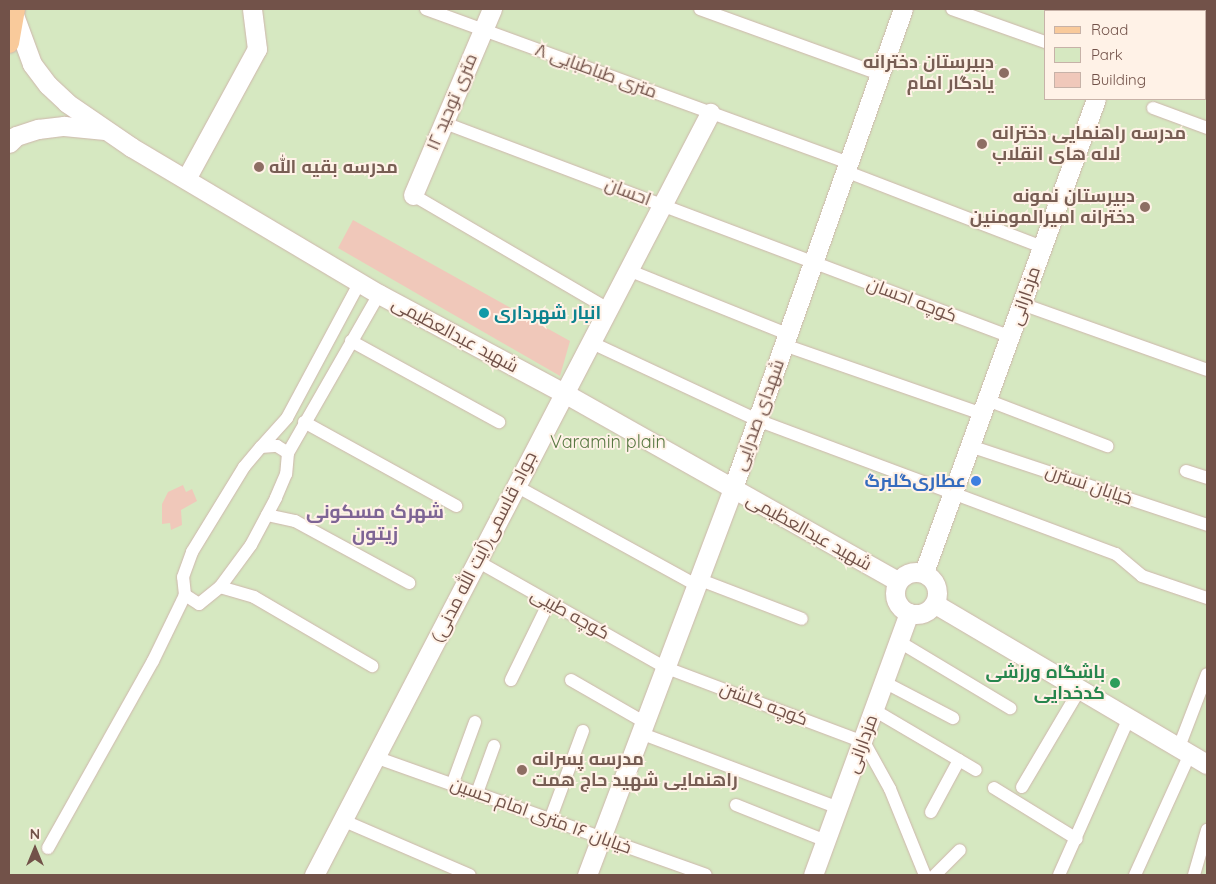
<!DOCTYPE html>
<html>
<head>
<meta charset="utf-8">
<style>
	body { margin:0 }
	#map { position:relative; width:1216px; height:884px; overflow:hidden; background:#fbeee1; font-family:Quicksand,Cairo,sans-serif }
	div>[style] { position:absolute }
	.green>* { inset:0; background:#d6e8c1 }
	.building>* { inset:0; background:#f0c8ba }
	.roads { filter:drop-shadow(0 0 1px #ceb6ac) drop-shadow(0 0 1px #ceb6ac) }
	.street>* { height:12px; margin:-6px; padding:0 6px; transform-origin:6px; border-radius:6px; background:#fff }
	.secondary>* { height:19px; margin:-9.5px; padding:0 9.5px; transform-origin:9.5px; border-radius:9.5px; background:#fff }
	.secondary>.ring { margin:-9.5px; padding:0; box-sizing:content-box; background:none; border:19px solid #fff; border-radius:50% }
	.primary>* { height:20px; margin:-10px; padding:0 10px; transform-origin:10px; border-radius:10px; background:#f9ca9b }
	.dots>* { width:14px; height:14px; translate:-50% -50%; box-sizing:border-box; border:2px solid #fff2e7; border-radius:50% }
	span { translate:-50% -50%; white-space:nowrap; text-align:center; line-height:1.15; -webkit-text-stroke:4px #fff2e7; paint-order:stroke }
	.education-label { font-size:18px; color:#785e54; font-weight:700 }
	.right { translate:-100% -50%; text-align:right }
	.left { translate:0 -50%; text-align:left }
	.street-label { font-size:18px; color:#725249 }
	.culture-label { font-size:18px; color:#0d838f; font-weight:700 }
	.park-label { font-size:18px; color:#587842 }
	.shop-label { font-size:18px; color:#366cbe; font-weight:700 }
	.leisure-label { font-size:18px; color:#27864d; font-weight:700 }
	.neighbourhood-label { font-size:19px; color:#7e6595; font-weight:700 }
	.frame { position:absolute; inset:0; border:10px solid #725249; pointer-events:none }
	.legend { position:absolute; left:1044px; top:10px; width:162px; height:90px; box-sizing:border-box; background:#fff2e7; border:1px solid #c7b2a8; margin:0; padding:6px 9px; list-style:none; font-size:15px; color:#725249 }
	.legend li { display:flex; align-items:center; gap:10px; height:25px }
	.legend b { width:25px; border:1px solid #c7b2a8 }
	.north { position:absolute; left:10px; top:824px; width:50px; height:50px; -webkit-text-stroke:4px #fff2e7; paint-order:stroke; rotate:0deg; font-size:14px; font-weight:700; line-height:20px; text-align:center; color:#725249 }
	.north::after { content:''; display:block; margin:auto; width:18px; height:22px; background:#725249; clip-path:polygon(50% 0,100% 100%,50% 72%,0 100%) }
</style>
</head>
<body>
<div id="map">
	<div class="green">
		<div style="clip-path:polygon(evenodd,9px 9px,1207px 9px,1207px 875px,9px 875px,9px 9px,1045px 11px,1205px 11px,1205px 99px,1045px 99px,1045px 11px)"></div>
	</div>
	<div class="building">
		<div style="clip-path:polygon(353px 220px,570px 341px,560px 376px,338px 248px)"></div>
		<div style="clip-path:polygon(183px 485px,186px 492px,192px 489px,197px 501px,181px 510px,182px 525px,171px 530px,170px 523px,162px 524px,162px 504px,168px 492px)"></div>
	</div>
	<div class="roads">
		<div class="street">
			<div style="left:426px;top:9px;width:449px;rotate:20deg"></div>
			<div style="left:700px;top:9px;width:191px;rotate:19.9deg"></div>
			<div style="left:952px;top:9px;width:99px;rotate:19.5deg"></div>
			<div style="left:1205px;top:35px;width:2px;rotate:27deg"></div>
			<div style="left:1153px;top:108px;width:58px;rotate:20.3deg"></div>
			<div style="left:442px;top:122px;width:608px;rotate:20.7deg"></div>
			<div style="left:845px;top:171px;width:211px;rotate:21.1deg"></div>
			<div style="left:413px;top:195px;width:226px;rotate:30.3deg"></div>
			<div style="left:628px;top:270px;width:171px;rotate:21.9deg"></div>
			<div style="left:1022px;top:304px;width:196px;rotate:19.6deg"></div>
			<div style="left:351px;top:341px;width:169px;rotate:28.7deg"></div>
			<div style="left:590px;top:342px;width:184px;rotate:25deg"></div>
			<div style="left:757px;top:420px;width:383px;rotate:20.5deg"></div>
			<div style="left:1116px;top:554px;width:34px;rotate:40deg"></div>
			<div style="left:1142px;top:576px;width:69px;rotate:18.7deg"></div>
			<div style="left:784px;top:345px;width:210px;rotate:19.2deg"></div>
			<div style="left:987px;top:400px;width:129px;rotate:21deg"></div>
			<div style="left:304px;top:422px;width:174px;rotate:28.9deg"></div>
			<div style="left:277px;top:446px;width:13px;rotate:32deg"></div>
			<div style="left:288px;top:453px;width:21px;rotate:95deg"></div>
			<div style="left:286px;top:474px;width:26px;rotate:113deg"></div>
			<div style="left:276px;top:498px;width:53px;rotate:118deg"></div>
			<div style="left:251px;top:545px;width:52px;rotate:126.4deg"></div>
			<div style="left:220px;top:587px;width:27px;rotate:141deg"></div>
			<div style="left:199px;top:604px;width:17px;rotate:-147deg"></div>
			<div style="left:185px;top:595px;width:18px;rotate:-96deg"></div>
			<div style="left:183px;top:577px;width:27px;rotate:-70deg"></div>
			<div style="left:192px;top:552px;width:100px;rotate:-58.5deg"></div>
			<div style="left:244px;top:467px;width:26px;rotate:-50deg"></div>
			<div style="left:261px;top:447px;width:16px;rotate:-4deg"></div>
			<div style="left:970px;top:446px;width:250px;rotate:18.4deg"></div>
			<div style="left:261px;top:447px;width:39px;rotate:-48deg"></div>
			<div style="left:287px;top:418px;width:154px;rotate:-61.8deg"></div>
			<div style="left:288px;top:453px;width:183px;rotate:-60.2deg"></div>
			<div style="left:1186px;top:471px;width:22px;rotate:18deg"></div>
			<div style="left:516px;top:486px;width:205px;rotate:28.8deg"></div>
			<div style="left:267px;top:515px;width:29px;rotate:12deg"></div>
			<div style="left:295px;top:521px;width:130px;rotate:28.5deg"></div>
			<div style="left:477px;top:561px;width:215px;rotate:29.5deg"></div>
			<div style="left:664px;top:667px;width:214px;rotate:20.6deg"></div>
			<div style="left:864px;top:742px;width:54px;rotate:61deg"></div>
			<div style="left:890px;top:789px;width:93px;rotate:67.9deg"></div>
			<div style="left:698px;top:579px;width:111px;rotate:21deg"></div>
			<div style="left:220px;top:587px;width:35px;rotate:16deg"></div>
			<div style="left:254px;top:597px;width:137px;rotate:30.3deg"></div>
			<div style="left:898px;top:641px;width:131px;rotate:30.9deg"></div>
			<div style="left:511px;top:680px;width:87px;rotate:-64deg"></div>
			<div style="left:571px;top:680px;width:84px;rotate:29.9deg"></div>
			<div style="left:884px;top:682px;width:78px;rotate:27.6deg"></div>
			<div style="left:874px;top:710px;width:118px;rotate:30.5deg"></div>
			<div style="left:640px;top:733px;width:212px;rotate:20.7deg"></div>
			<div style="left:1179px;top:747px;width:78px;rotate:-69deg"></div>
			<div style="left:375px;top:757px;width:351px;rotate:19.6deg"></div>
			<div style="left:452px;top:785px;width:67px;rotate:-69.9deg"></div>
			<div style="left:1022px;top:787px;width:114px;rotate:-59.4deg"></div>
			<div style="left:994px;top:788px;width:97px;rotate:31.6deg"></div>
			<div style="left:477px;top:793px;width:50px;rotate:-70.1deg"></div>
			<div style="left:736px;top:805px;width:97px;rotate:21.8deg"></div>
			<div style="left:931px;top:812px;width:59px;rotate:-61.7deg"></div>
			<div style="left:342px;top:820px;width:139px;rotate:23.3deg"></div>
			<div style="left:550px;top:820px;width:95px;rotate:-69.7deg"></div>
			<div style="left:48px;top:848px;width:214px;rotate:-60.7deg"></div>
			<div style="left:153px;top:661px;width:73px;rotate:-64.1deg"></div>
			<div style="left:935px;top:875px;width:35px;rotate:-45deg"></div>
			<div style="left:1059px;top:875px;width:172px;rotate:-66deg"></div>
			<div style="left:1135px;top:875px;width:133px;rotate:-65.6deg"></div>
			<div style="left:1194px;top:875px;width:47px;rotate:-73.9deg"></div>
		</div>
		<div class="secondary">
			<div style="left:1127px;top:11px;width:2px;rotate:-63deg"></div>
			<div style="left:14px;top:15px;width:52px;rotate:69.8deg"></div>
			<div style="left:32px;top:64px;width:26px;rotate:53deg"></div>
			<div style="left:48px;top:85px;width:26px;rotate:43deg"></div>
			<div style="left:67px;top:103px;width:78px;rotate:34.5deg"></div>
			<div style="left:131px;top:147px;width:288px;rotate:30.7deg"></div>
			<div style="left:379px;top:294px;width:210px;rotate:28.2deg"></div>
			<div style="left:564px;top:393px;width:383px;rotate:29.4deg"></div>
			<div style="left:9px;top:143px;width:10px;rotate:-45deg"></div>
			<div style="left:16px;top:136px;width:23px;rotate:-18deg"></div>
			<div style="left:38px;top:129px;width:26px;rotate:-7deg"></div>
			<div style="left:64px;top:126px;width:41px;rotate:5.6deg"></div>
			<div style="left:186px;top:179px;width:148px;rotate:-61.4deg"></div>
			<div style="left:257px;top:49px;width:40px;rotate:-97.1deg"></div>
			<div style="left:413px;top:195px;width:202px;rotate:-67deg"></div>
			<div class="ring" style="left:895px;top:572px;width:23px;height:23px"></div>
			<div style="left:924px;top:572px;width:503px;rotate:-70.02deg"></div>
			<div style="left:935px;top:604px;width:316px;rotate:30.5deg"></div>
			<div style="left:314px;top:875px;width:859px;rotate:-62.54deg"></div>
			<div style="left:587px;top:875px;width:414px;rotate:-69.3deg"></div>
			<div style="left:733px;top:488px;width:508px;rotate:-70.46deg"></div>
			<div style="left:813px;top:875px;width:279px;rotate:-69.9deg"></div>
		</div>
		<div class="primary">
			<div style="left:9px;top:43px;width:35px;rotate:-80deg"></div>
		</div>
	</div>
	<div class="dots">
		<div style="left:1004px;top:73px;background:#8d6e63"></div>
		<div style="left:982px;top:144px;background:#8d6e63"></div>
		<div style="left:259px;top:167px;background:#8d6e63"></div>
		<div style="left:1145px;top:207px;background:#8d6e63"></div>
		<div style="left:484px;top:313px;background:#0f9aa8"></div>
		<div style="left:976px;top:481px;background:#3f7fe0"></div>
		<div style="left:1115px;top:683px;background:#2e9e5b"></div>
		<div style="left:522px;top:770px;background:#8d6e63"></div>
	</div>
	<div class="education-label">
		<span class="right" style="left:994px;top:73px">دبیرستان دخترانه<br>یادگار امام</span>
		<span class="left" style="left:992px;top:144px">مدرسه راهنمایی دخترانه<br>لاله های انقلاب</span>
		<span class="left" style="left:269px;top:167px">مدرسه بقیه الله</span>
		<span class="right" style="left:1135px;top:207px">دبیرستان نمونه<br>دخترانه امیرالمومنین</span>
		<span class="left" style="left:532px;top:770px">مدرسه پسرانه<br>راهنمایی شهید حاج همت</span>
	</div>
	<div class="street-label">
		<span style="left:596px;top:71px;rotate:20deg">۸ متری طباطبایی</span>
		<span style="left:452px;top:102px;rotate:-67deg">۱۲ متری توحید</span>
		<span style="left:628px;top:192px;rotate:21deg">احسان</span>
		<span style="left:1025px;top:296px;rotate:-71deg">مزدارانی</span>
		<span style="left:912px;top:300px;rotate:21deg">کوچه احسان</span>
		<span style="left:455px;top:335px;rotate:28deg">شهید عبدالعظیمی</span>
		<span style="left:759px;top:415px;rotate:-70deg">شهدای صدرایی</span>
		<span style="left:1089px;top:485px;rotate:19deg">خیابان نسترن</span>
		<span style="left:809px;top:532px;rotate:29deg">شهید عبدالعظیمی</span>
		<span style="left:484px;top:547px;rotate:-63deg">جواد قاسمی(آیت الله مدنی)</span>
		<span style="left:570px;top:614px;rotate:29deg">کوچه طیبی</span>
		<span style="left:764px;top:704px;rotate:21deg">کوچه گلشن</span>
		<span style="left:862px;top:744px;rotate:-70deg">مزدارانی</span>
		<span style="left:541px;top:816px;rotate:20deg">خیابان ۱۶ متری امام حسین</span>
	</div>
	<div class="culture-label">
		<span class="left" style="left:494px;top:313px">انبار شهرداری</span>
	</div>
	<div class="park-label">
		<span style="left:608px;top:442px">Varamin plain</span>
	</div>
	<div class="shop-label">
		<span class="right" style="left:966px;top:481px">عطاری‌گلبرگ</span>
	</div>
	<div class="leisure-label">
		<span class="right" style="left:1105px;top:683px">باشگاه ورزشی<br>کدخدایی</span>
	</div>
	<div class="neighbourhood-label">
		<span style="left:375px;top:523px">شهرک مسکونی<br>زیتون</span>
	</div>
	<div class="frame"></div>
	<ul class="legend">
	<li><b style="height:6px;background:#f9ca9b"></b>Road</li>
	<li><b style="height:14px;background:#d6e8c1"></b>Park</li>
	<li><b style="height:14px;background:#f0c8ba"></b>Building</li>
	</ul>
	<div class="north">N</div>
</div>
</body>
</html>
